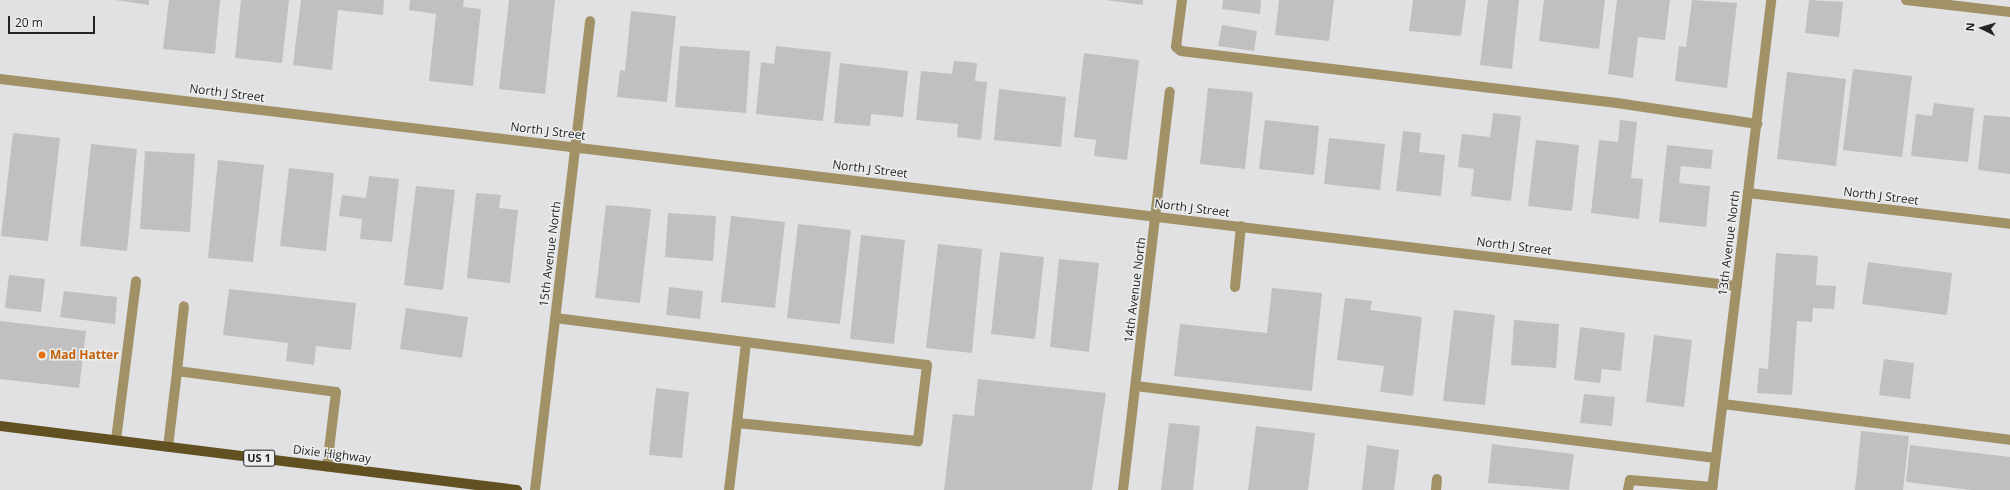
<!DOCTYPE html>
<html>
<head>
<meta charset="utf-8">
<style>
	body { margin:0 }
	#map { position:relative; width:2010px; height:490px; overflow:hidden; background:#e1e1e3; font-family:"Open Sans",sans-serif }
	div>[style] { position:absolute }
	.building>* { inset:0; background:#c1c0bf }
	.minor>* { height:10px; margin:-5px; padding:0 5px; transform-origin:5px; border-radius:5px; background:#a19167 }
	.major>* { height:10px; margin:-5px; padding:0 5px; transform-origin:5px; border-radius:5px; background:#615021 }
	.dots>* { width:11px; height:11px; translate:-50% -50%; box-sizing:border-box; border:2px solid #eeeff0; border-radius:50% }
	span { translate:-50% -50%; white-space:nowrap; text-align:center; line-height:1.15; -webkit-text-stroke:3px #eeeff0; paint-order:stroke }
	.shield-label span { padding:1px 3px; background:#eeeff0; border:1px solid; border-radius:3px; -webkit-text-stroke-width:0 }
	.shield-label { font-size:11px; color:#232324; font-weight:700 }
	.street-label { font-size:12px; color:#232324 }
	.food-label { font-size:12px; color:#c56008; font-weight:700 }
	.left { translate:0 -50%; text-align:left }
	.north { position:absolute; left:1962px; top:8px; width:40px; height:40px; -webkit-text-stroke:3px #eeeff0; paint-order:stroke; rotate:275deg; font-size:11px; font-weight:700; line-height:16px; text-align:center; color:#232324 }
	.north::after { content:''; display:block; margin:auto; width:14px; height:18px; background:#232324; clip-path:polygon(50% 0,100% 100%,50% 72%,0 100%) }
	.scale { position:absolute; left:8px; top:16px; width:87px; height:18px; box-sizing:border-box; border:2px solid #232324; border-top:0; padding-left:5px; font-size:12px; line-height:14px; white-space:nowrap; color:#232324; -webkit-text-stroke:3px #eeeff0; paint-order:stroke }
</style>
</head>
<body>
<div id="map">
	<div class="building">
		<div style="clip-path:polygon(115px 0,149px 0,149px 5px)"></div>
		<div style="clip-path:polygon(169px 0,220px 0,215px 54px,163px 49px)"></div>
		<div style="clip-path:polygon(241px 0,289px 0,282px 63px,235px 58px)"></div>
		<div style="clip-path:polygon(301px 0,384px 0,383px 15px,338px 10px,332px 70px,293px 65px)"></div>
		<div style="clip-path:polygon(410px 0,464px 0,463px 7px,481px 9px,473px 86px,429px 81px,436px 14px,409px 10px)"></div>
		<div style="clip-path:polygon(509px 0,555px 0,545px 94px,499px 89px)"></div>
		<div style="clip-path:polygon(1106px 0,1143px 0,1143px 5px)"></div>
		<div style="clip-path:polygon(1223px 0,1261px 0,1260px 14px,1222px 9px)"></div>
		<div style="clip-path:polygon(1279px 0,1334px 0,1329px 41px,1275px 35px)"></div>
		<div style="clip-path:polygon(1413px 0,1466px 0,1461px 36px,1409px 31px)"></div>
		<div style="clip-path:polygon(1488px 0,1519px 0,1512px 69px,1480px 65px)"></div>
		<div style="clip-path:polygon(1544px 0,1605px 0,1599px 49px,1539px 41px)"></div>
		<div style="clip-path:polygon(1617px 0,1670px 0,1665px 40px,1638px 37px,1633px 78px,1608px 74px)"></div>
		<div style="clip-path:polygon(1692px 0,1737px 3px,1727px 88px,1675px 81px,1679px 46px,1686px 47px)"></div>
		<div style="clip-path:polygon(1809px 0,1843px 2px,1839px 37px,1805px 33px)"></div>
		<div style="clip-path:polygon(631px 11px,676px 16px,667px 102px,617px 97px,620px 70px,625px 71px)"></div>
		<div style="clip-path:polygon(1222px 25px,1257px 31px,1254px 51px,1218px 46px)"></div>
		<div style="clip-path:polygon(680px 46px,750px 51px,746px 113px,675px 107px)"></div>
		<div style="clip-path:polygon(776px 46px,831px 52px,823px 121px,756px 114px,761px 62px,774px 64px)"></div>
		<div style="clip-path:polygon(1084px 53px,1139px 60px,1127px 160px,1094px 156px,1096px 140px,1074px 137px)"></div>
		<div style="clip-path:polygon(954px 61px,977px 63px,975px 81px,987px 82px,981px 140px,957px 137px,958px 124px,916px 120px,921px 71px,952px 74px)"></div>
		<div style="clip-path:polygon(840px 63px,908px 71px,903px 117px,871px 114px,870px 126px,834px 123px)"></div>
		<div style="clip-path:polygon(1853px 69px,1912px 76px,1902px 157px,1843px 150px)"></div>
		<div style="clip-path:polygon(1787px 72px,1846px 79px,1836px 166px,1777px 159px)"></div>
		<div style="clip-path:polygon(1208px 88px,1253px 92px,1245px 169px,1200px 164px)"></div>
		<div style="clip-path:polygon(999px 89px,1066px 97px,1061px 147px,994px 140px)"></div>
		<div style="clip-path:polygon(1934px 103px,1974px 108px,1968px 162px,1911px 156px,1916px 114px,1932px 116px)"></div>
		<div style="clip-path:polygon(1493px 113px,1521px 116px,1511px 201px,1471px 196px,1474px 169px,1458px 167px,1462px 134px,1490px 137px)"></div>
		<div style="clip-path:polygon(1984px 115px,2010px 117px,2010px 174px,1978px 170px)"></div>
		<div style="clip-path:polygon(1265px 120px,1319px 126px,1314px 175px,1259px 169px)"></div>
		<div style="clip-path:polygon(1620px 120px,1637px 122px,1631px 178px,1643px 179px,1639px 219px,1591px 213px,1599px 140px,1618px 142px)"></div>
		<div style="clip-path:polygon(1403px 131px,1421px 133px,1419px 152px,1445px 155px,1441px 196px,1396px 191px)"></div>
		<div style="clip-path:polygon(13px 133px,60px 138px,48px 241px,1px 236px)"></div>
		<div style="clip-path:polygon(1329px 138px,1385px 144px,1380px 190px,1324px 184px)"></div>
		<div style="clip-path:polygon(1536px 140px,1579px 145px,1572px 211px,1528px 206px)"></div>
		<div style="clip-path:polygon(91px 144px,137px 149px,127px 251px,80px 246px)"></div>
		<div style="clip-path:polygon(1667px 145px,1713px 150px,1711px 169px,1681px 166px,1679px 183px,1710px 186px,1706px 227px,1659px 222px)"></div>
		<div style="clip-path:polygon(145px 151px,195px 154px,190px 232px,140px 229px)"></div>
		<div style="clip-path:polygon(218px 160px,264px 165px,253px 262px,208px 258px)"></div>
		<div style="clip-path:polygon(289px 168px,334px 173px,326px 251px,280px 246px)"></div>
		<div style="clip-path:polygon(369px 176px,399px 179px,392px 242px,360px 239px,362px 219px,339px 216px,342px 195px,366px 198px)"></div>
		<div style="clip-path:polygon(416px 186px,455px 190px,443px 290px,404px 285px)"></div>
		<div style="clip-path:polygon(476px 193px,501px 195px,499px 208px,518px 210px,510px 283px,467px 278px)"></div>
		<div style="clip-path:polygon(606px 205px,651px 209px,640px 303px,595px 298px)"></div>
		<div style="clip-path:polygon(668px 213px,716px 216px,713px 261px,665px 257px)"></div>
		<div style="clip-path:polygon(731px 216px,785px 222px,775px 308px,721px 302px)"></div>
		<div style="clip-path:polygon(798px 224px,851px 230px,840px 324px,787px 318px)"></div>
		<div style="clip-path:polygon(861px 235px,905px 240px,894px 344px,850px 339px)"></div>
		<div style="clip-path:polygon(938px 244px,982px 249px,972px 353px,926px 348px)"></div>
		<div style="clip-path:polygon(1000px 252px,1044px 257px,1035px 339px,991px 334px)"></div>
		<div style="clip-path:polygon(1776px 253px,1818px 256px,1816px 285px,1836px 286px,1834px 309px,1813px 308px,1812px 322px,1797px 321px,1792px 395px,1757px 393px,1759px 368px,1768px 369px)"></div>
		<div style="clip-path:polygon(1059px 259px,1099px 263px,1089px 352px,1050px 347px)"></div>
		<div style="clip-path:polygon(1868px 262px,1952px 273px,1947px 315px,1862px 304px)"></div>
		<div style="clip-path:polygon(9px 275px,45px 279px,41px 312px,5px 308px)"></div>
		<div style="clip-path:polygon(669px 287px,703px 291px,700px 319px,666px 315px)"></div>
		<div style="clip-path:polygon(1272px 288px,1322px 293px,1312px 391px,1174px 376px,1180px 324px,1267px 333px)"></div>
		<div style="clip-path:polygon(229px 289px,356px 303px,351px 350px,316px 346px,314px 365px,286px 361px,288px 343px,223px 335px)"></div>
		<div style="clip-path:polygon(64px 291px,117px 297px,115px 324px,60px 317px)"></div>
		<div style="clip-path:polygon(1345px 298px,1372px 301px,1370px 310px,1422px 317px,1413px 396px,1380px 392px,1384px 366px,1337px 360px)"></div>
		<div style="clip-path:polygon(406px 308px,468px 317px,462px 358px,400px 349px)"></div>
		<div style="clip-path:polygon(1454px 310px,1495px 315px,1485px 405px,1443px 401px)"></div>
		<div style="clip-path:polygon(1514px 320px,1559px 324px,1556px 368px,1511px 365px)"></div>
		<div style="clip-path:polygon(0 321px,86px 331px,79px 388px,0 379px)"></div>
		<div style="clip-path:polygon(1580px 327px,1625px 333px,1621px 371px,1602px 369px,1600px 383px,1574px 380px)"></div>
		<div style="clip-path:polygon(1654px 335px,1692px 340px,1684px 407px,1646px 402px)"></div>
		<div style="clip-path:polygon(1884px 359px,1914px 363px,1910px 399px,1879px 395px)"></div>
		<div style="clip-path:polygon(978px 379px,1106px 393px,1092px 490px,944px 490px,953px 414px,974px 416px)"></div>
		<div style="clip-path:polygon(656px 388px,689px 392px,682px 458px,649px 455px)"></div>
		<div style="clip-path:polygon(1584px 394px,1615px 397px,1612px 426px,1580px 423px)"></div>
		<div style="clip-path:polygon(1169px 423px,1200px 426px,1193px 490px,1161px 490px)"></div>
		<div style="clip-path:polygon(1256px 426px,1315px 433px,1308px 490px,1248px 490px)"></div>
		<div style="clip-path:polygon(1861px 431px,1909px 436px,1903px 490px,1855px 490px)"></div>
		<div style="clip-path:polygon(1492px 444px,1574px 454px,1569px 490px,1488px 483px)"></div>
		<div style="clip-path:polygon(1367px 445px,1399px 450px,1394px 490px,1362px 490px)"></div>
		<div style="clip-path:polygon(1910px 445px,2010px 457px,2010px 490px,1971px 490px,1906px 482px)"></div>
	</div>
	<div class="minor">
		<div style="left:1182px;top:0;width:47px;rotate:97.3deg"></div>
		<div style="left:1176px;top:47px;width:6px;rotate:39deg"></div>
		<div style="left:1181px;top:51px;width:439px;rotate:6.8deg"></div>
		<div style="left:1617px;top:103px;width:142px;rotate:8.5deg"></div>
		<div style="left:1906px;top:0;width:105px;rotate:6.6deg"></div>
		<div style="left:0;top:79px;width:1749px;rotate:6.8deg"></div>
		<div style="left:1748px;top:193px;width:264px;rotate:6.7deg"></div>
		<div style="left:1235px;top:287px;width:61px;rotate:-84.4deg"></div>
		<div style="left:555px;top:318px;width:375px;rotate:7.2deg"></div>
		<div style="left:927px;top:365px;width:77px;rotate:96.8deg"></div>
		<div style="left:918px;top:441px;width:182px;rotate:-174.3deg"></div>
		<div style="left:737px;top:423px;width:67px;rotate:96.8deg"></div>
		<div style="left:177px;top:371px;width:65px;rotate:-83.9deg"></div>
		<div style="left:1136px;top:386px;width:584px;rotate:7.08deg"></div>
		<div style="left:1723px;top:404px;width:289px;rotate:7.1deg"></div>
		<div style="left:737px;top:423px;width:81px;rotate:-83.6deg"></div>
		<div style="left:116px;top:440px;width:160px;rotate:-82.8deg"></div>
		<div style="left:168px;top:447px;width:77px;rotate:-83.2deg"></div>
		<div style="left:177px;top:371px;width:160px;rotate:7.5deg"></div>
		<div style="left:336px;top:392px;width:75px;rotate:96.9deg"></div>
		<div style="left:535px;top:490px;width:472px;rotate:-83.3deg"></div>
		<div style="left:1123px;top:490px;width:401px;rotate:-83.3deg"></div>
		<div style="left:1436px;top:490px;width:11px;rotate:-85deg"></div>
		<div style="left:1628px;top:490px;width:10px;rotate:-79deg"></div>
		<div style="left:1630px;top:480px;width:83px;rotate:4.8deg"></div>
		<div style="left:1712px;top:490px;width:494px;rotate:-83.1deg"></div>
	</div>
	<div class="major">
		<div style="left:0;top:426px;width:521px;rotate:7.06deg"></div>
	</div>
	<div class="dots">
		<div style="left:42px;top:355px;background:#e8710a"></div>
	</div>
	<div class="shield-label">
		<span style="left:259px;top:458px">US 1</span>
	</div>
	<div class="street-label">
		<span style="left:227px;top:93px;rotate:7deg">North J Street</span>
		<span style="left:548px;top:131px;rotate:7deg">North J Street</span>
		<span style="left:870px;top:169px;rotate:7deg">North J Street</span>
		<span style="left:1881px;top:196px;rotate:7deg">North J Street</span>
		<span style="left:1192px;top:208px;rotate:7deg">North J Street</span>
		<span style="left:1729px;top:243px;rotate:-83deg">13th Avenue North</span>
		<span style="left:1514px;top:246px;rotate:7deg">North J Street</span>
		<span style="left:550px;top:254px;rotate:-83deg">15th Avenue North</span>
		<span style="left:1135px;top:290px;rotate:-83deg">14th Avenue North</span>
		<span style="left:332px;top:454px;rotate:7deg">Dixie Highway</span>
	</div>
	<div class="food-label">
		<span class="left" style="left:50px;top:355px">Mad Hatter</span>
	</div>
	<div class="north">N</div>
	<div class="scale">20 m</div>
</div>
</body>
</html>
